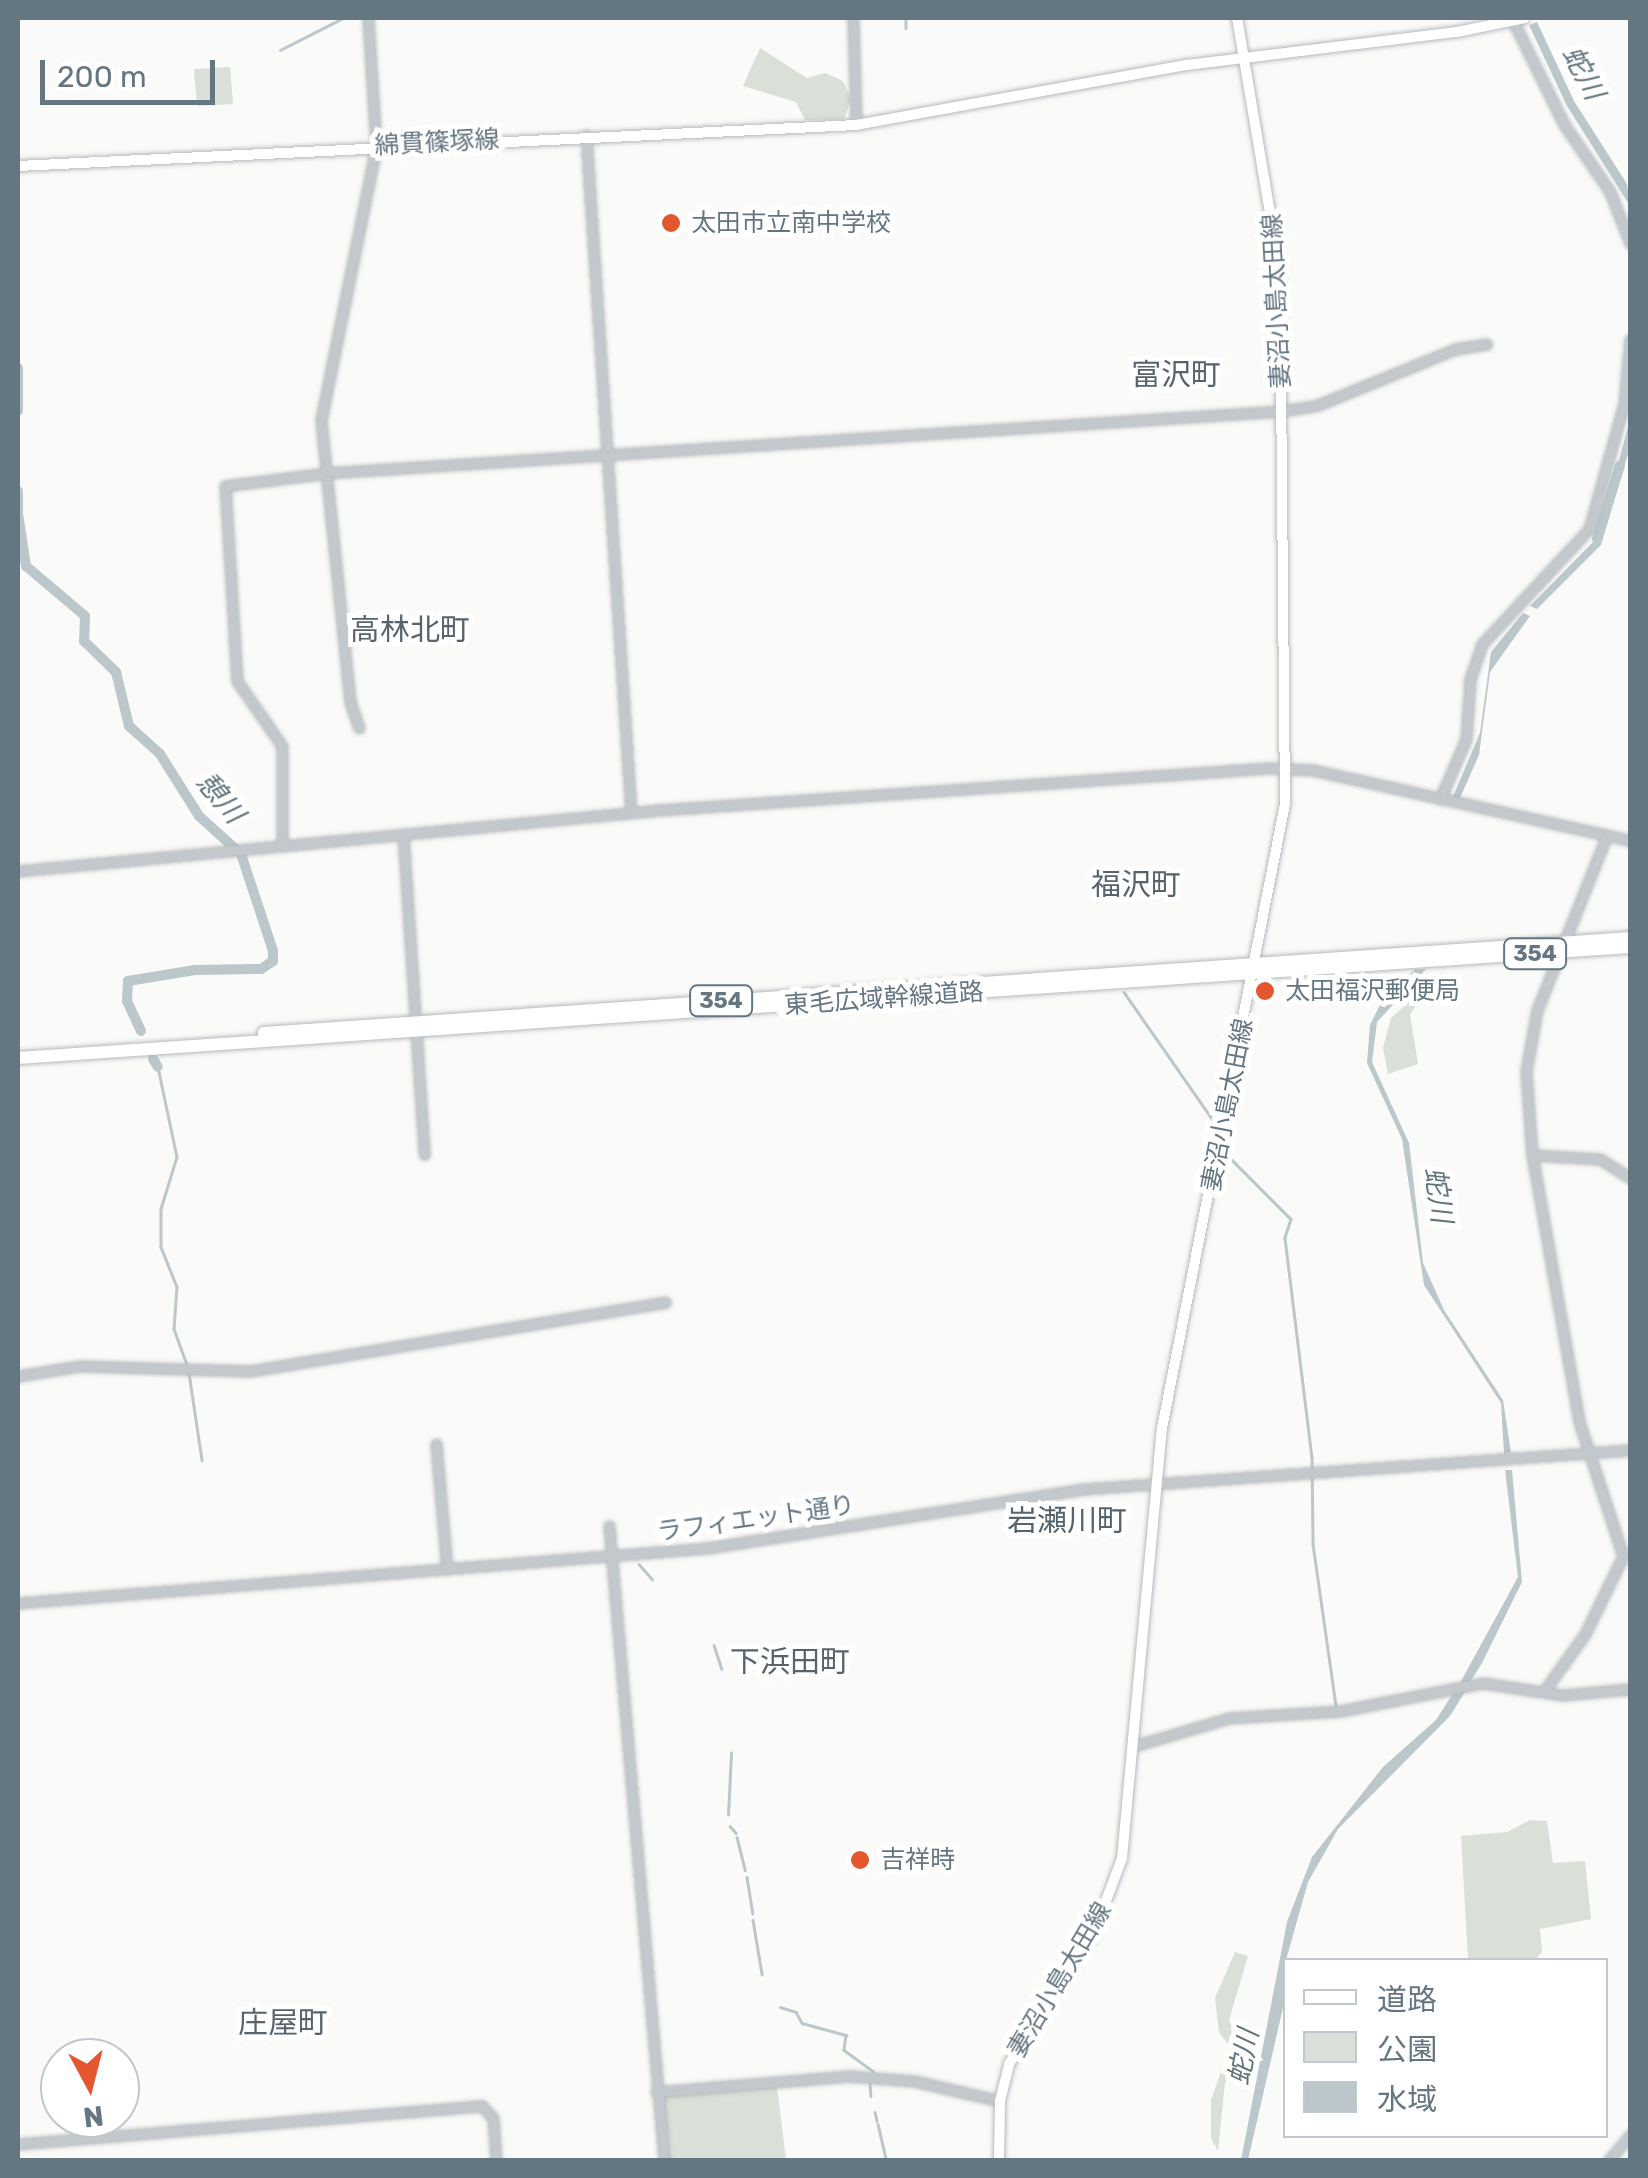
<!DOCTYPE html>
<html>
<head>
<meta charset="utf-8">
<style>
	body { margin:0 }
	#map { position:relative; width:1648px; height:2178px; overflow:hidden; background:#fafaf8; font-family:Rubik,"Noto Sans JP",sans-serif }
	div>[style] { position:absolute }
	.green>* { inset:0; background:#dadfd7 }
	.water>* { inset:0; background:#bbc7cb }
	.stream>* { height:2.5px; margin:-1.25px; padding:0 1.25px; transform-origin:1.25px; border-radius:1.25px; background:#bbc7cb }
	.river>* { height:10px; margin:-5px; padding:0 5px; transform-origin:5px; border-radius:5px; background:#bbc7cb }
	.roads { filter:drop-shadow(0 0 2px #b5babe) drop-shadow(0 0 2px #b5babe) }
	.minor>* { height:9px; margin:-4.5px; padding:0 4.5px; transform-origin:4.5px; border-radius:4.5px; background:#c3c8cc }
	.major>* { height:10px; margin:-5px; padding:0 5px; transform-origin:5px; border-radius:5px; background:#fff }
	.highway>* { height:12px; margin:-6px; padding:0 6px; transform-origin:6px; border-radius:6px; background:#fff }
	.dots>* { width:28px; height:28px; translate:-50% -50%; box-sizing:border-box; border:5px solid #fff; border-radius:50% }
	span { translate:-50% -50%; white-space:nowrap; text-align:center; line-height:1.15; -webkit-text-stroke:10px #fff; paint-order:stroke }
	.shield-label span { padding:2px 8px; background:#fff; border:2px solid; border-radius:8px; -webkit-text-stroke-width:0 }
	.shield-label { font-size:22px; color:#657683; font-weight:700 }
	.street-label { font-size:25px; color:#657683 }
	.poi-label { font-size:25px; color:#657683 }
	.left { translate:0 -50%; text-align:left }
	.water-label { font-size:28px; color:#60757c; font-style:italic }
	.quarter-label { font-size:30px; color:#57646e }
	.frame { position:absolute; inset:0; border:20px solid #657683; pointer-events:none }
	.legend { position:absolute; left:1283px; top:1958px; width:325px; height:180px; box-sizing:border-box; background:#fff; border:2px solid #c1c8cd; margin:0; padding:12px 18px; list-style:none; font-size:30px; color:#657683 }
	.legend li { display:flex; align-items:center; gap:20px; height:50px }
	.legend b { width:50px; border:2px solid #c1c8cd }
	.north { position:absolute; left:40px; top:2038px; width:100px; height:100px; box-sizing:border-box; background:#fff; border:2px solid #c1c8cd; border-radius:50%; rotate:173deg; font-size:28px; font-weight:700; line-height:40px; text-align:center; color:#657683 }
	.north::after { content:''; display:block; margin:auto; width:35px; height:45px; background:#e4572e; clip-path:polygon(50% 0,100% 100%,50% 72%,0 100%) }
	.scale { position:absolute; left:40px; top:60px; width:175px; height:45px; box-sizing:border-box; border:5px solid #657683; border-top:0; padding-left:12px; font-size:30px; line-height:35px; white-space:nowrap; color:#657683; -webkit-text-stroke:8px #fff; paint-order:stroke }
</style>
</head>
<body>
<div id="map">
	<div class="green">
		<div style="clip-path:polygon(760px 48px,807px 78px,825px 73px,843px 81px,851px 99px,844px 119px,805px 120px,796px 102px,743px 86px)"></div>
		<div style="clip-path:polygon(230px 67px,233px 104px,197px 106px,194px 69px)"></div>
		<div style="clip-path:polygon(1443px 971px,1410px 1014px,1418px 1064px,1388px 1074px,1383px 1048px,1391px 1018px)"></div>
		<div style="clip-path:polygon(1530px 1820px,1547px 1821px,1553px 1863px,1585px 1861px,1591px 1919px,1540px 1929px,1542px 1952px,1535px 1960px,1468px 1958px,1461px 1836px,1507px 1832px)"></div>
		<div style="clip-path:polygon(1235px 1952px,1248px 1956px,1229px 2020px,1242px 2049px,1225px 2083px,1218px 2151px,1211px 2138px,1211px 2100px,1230px 2047px,1219px 2032px,1215px 1998px)"></div>
		<div style="clip-path:polygon(777px 2087px,786px 2160px,669px 2160px,661px 2095px)"></div>
	</div>
	<div class="water">
		<div style="clip-path:polygon(1537px 22px,1574px 101px,1627px 184px,1630px 206px,1567px 106px,1529px 25px)"></div>
		<div style="clip-path:polygon(1630px 419px,1630px 447px,1601px 545px,1537px 609px,1530px 606px,1599px 536px)"></div>
		<div style="clip-path:polygon(1523px 613px,1530px 616px,1490px 672px,1479px 755px,1459px 800px,1452px 799px,1480px 733px,1491px 652px)"></div>
		<div style="clip-path:polygon(1415px 969px,1426px 969px,1377px 1022px,1372px 1062px,1409px 1143px,1423px 1263px,1444px 1310px,1503px 1400px,1511px 1453px,1504px 1454px,1501px 1403px,1424px 1285px,1402px 1139px,1367px 1063px,1370px 1025px,1382px 1001px)"></div>
		<div style="clip-path:polygon(1505px 1470px,1512px 1470px,1522px 1582px,1482px 1663px,1470px 1682px,1460px 1683px,1518px 1577px)"></div>
		<div style="clip-path:polygon(1466px 1690px,1450px 1716px,1338px 1829px,1308px 1882px,1286px 1960px,1285px 1999px,1248px 2160px,1241px 2160px,1287px 1922px,1312px 1857px,1383px 1767px,1436px 1720px,1454px 1692px)"></div>
	</div>
	<div class="stream">
		<div style="left:906px;top:18px;width:10px;rotate:90deg"></div>
		<div style="left:280px;top:50px;width:71px;rotate:-26.9deg"></div>
		<div style="left:18px;top:517px;width:16px;rotate:90deg"></div>
		<div style="left:1124px;top:992px;width:165px;rotate:55.2deg"></div>
		<div style="left:158px;top:1067px;width:92px;rotate:78.1deg"></div>
		<div style="left:177px;top:1157px;width:54px;rotate:107.1deg"></div>
		<div style="left:161px;top:1209px;width:38px;rotate:90deg"></div>
		<div style="left:161px;top:1247px;width:43px;rotate:68.2deg"></div>
		<div style="left:177px;top:1287px;width:42px;rotate:94.1deg"></div>
		<div style="left:174px;top:1329px;width:38px;rotate:70deg"></div>
		<div style="left:1230px;top:1133px;width:25px;rotate:90deg"></div>
		<div style="left:1230px;top:1158px;width:86px;rotate:45deg"></div>
		<div style="left:1291px;top:1219px;width:20px;rotate:108deg"></div>
		<div style="left:1285px;top:1238px;width:221px;rotate:83deg"></div>
		<div style="left:1312px;top:1457px;width:87px;rotate:89.3deg"></div>
		<div style="left:1313px;top:1544px;width:163px;rotate:81.9deg"></div>
		<div style="left:189px;top:1373px;width:88px;rotate:81.5deg"></div>
		<div style="left:639px;top:1564px;width:20px;rotate:49deg"></div>
		<div style="left:714px;top:1645px;width:25px;rotate:72deg"></div>
		<div style="left:728px;top:1815px;width:62px;rotate:-87.2deg"></div>
		<div style="left:730px;top:1826px;width:9px;rotate:49deg"></div>
		<div style="left:737px;top:1837px;width:34px;rotate:76deg"></div>
		<div style="left:747px;top:1877px;width:37px;rotate:81deg"></div>
		<div style="left:753px;top:1920px;width:55px;rotate:80.5deg"></div>
		<div style="left:780px;top:2007px;width:17px;rotate:17deg"></div>
		<div style="left:796px;top:2012px;width:13px;rotate:61deg"></div>
		<div style="left:802px;top:2023px;width:46px;rotate:15.3deg"></div>
		<div style="left:846px;top:2035px;width:15px;rotate:98deg"></div>
		<div style="left:844px;top:2050px;width:36px;rotate:36deg"></div>
		<div style="left:870px;top:2083px;width:13px;rotate:86deg"></div>
		<div style="left:875px;top:2112px;width:9px;rotate:77deg"></div>
		<div style="left:878px;top:2124px;width:37px;rotate:77deg"></div>
	</div>
	<div class="river">
		<div style="left:18px;top:368px;width:43px;rotate:90deg"></div>
		<div style="left:18px;top:491px;width:20px;rotate:90deg"></div>
		<div style="left:18px;top:513px;width:54px;rotate:81.4deg"></div>
		<div style="left:26px;top:566px;width:77px;rotate:40.3deg"></div>
		<div style="left:85px;top:616px;width:25px;rotate:92deg"></div>
		<div style="left:84px;top:641px;width:45px;rotate:44.1deg"></div>
		<div style="left:116px;top:672px;width:56px;rotate:76.5deg"></div>
		<div style="left:129px;top:726px;width:42px;rotate:42.1deg"></div>
		<div style="left:160px;top:754px;width:73px;rotate:57.8deg"></div>
		<div style="left:199px;top:816px;width:57px;rotate:42.1deg"></div>
		<div style="left:241px;top:854px;width:102px;rotate:71.7deg"></div>
		<div style="left:273px;top:951px;width:10px;rotate:90deg"></div>
		<div style="left:273px;top:961px;width:14px;rotate:146deg"></div>
		<div style="left:261px;top:969px;width:66px;rotate:179.1deg"></div>
		<div style="left:195px;top:970px;width:68px;rotate:170.7deg"></div>
		<div style="left:128px;top:981px;width:20px;rotate:93deg"></div>
		<div style="left:127px;top:1001px;width:33px;rotate:65deg"></div>
		<div style="left:1597px;top:539px;width:77px;rotate:-72.7deg"></div>
		<div style="left:153px;top:1059px;width:9px;rotate:58deg"></div>
	</div>
	<div class="roads">
		<div class="minor">
			<div style="left:853px;top:18px;width:107px;rotate:88.4deg"></div>
			<div style="left:1513px;top:21px;width:117px;rotate:63.7deg"></div>
			<div style="left:1565px;top:126px;width:80px;rotate:55.7deg"></div>
			<div style="left:1610px;top:192px;width:55px;rotate:68.6deg"></div>
			<div style="left:586px;top:135px;width:679px;rotate:86.2deg"></div>
			<div style="left:359px;top:728px;width:28px;rotate:-109deg"></div>
			<div style="left:350px;top:702px;width:283px;rotate:-95.9deg"></div>
			<div style="left:321px;top:420px;width:279px;rotate:-78.6deg"></div>
			<div style="left:376px;top:146px;width:128px;rotate:-93.6deg"></div>
			<div style="left:1440px;top:799px;width:65px;rotate:-66.6deg"></div>
			<div style="left:1466px;top:739px;width:60px;rotate:-86.2deg"></div>
			<div style="left:1470px;top:679px;width:37px;rotate:-71deg"></div>
			<div style="left:1482px;top:644px;width:157px;rotate:-47.1deg"></div>
			<div style="left:1589px;top:529px;width:130px;rotate:-74.4deg"></div>
			<div style="left:1624px;top:404px;width:65px;rotate:-84.7deg"></div>
			<div style="left:403px;top:834px;width:321px;rotate:86.2deg"></div>
			<div style="left:282px;top:846px;width:100px;rotate:-90deg"></div>
			<div style="left:282px;top:746px;width:79px;rotate:-124.7deg"></div>
			<div style="left:237px;top:681px;width:195px;rotate:-93.5deg"></div>
			<div style="left:225px;top:486px;width:102px;rotate:-7.3deg"></div>
			<div style="left:326px;top:473px;width:958px;rotate:-3.71deg"></div>
			<div style="left:1282px;top:411px;width:36px;rotate:-9deg"></div>
			<div style="left:1318px;top:405px;width:148px;rotate:-22.2deg"></div>
			<div style="left:1455px;top:349px;width:32px;rotate:-9deg"></div>
			<div style="left:18px;top:871px;width:645px;rotate:-5.43deg"></div>
			<div style="left:660px;top:810px;width:610px;rotate:-3.95deg"></div>
			<div style="left:1269px;top:768px;width:44px;rotate:2.6deg"></div>
			<div style="left:1313px;top:770px;width:325px;rotate:12.5deg"></div>
			<div style="left:1532px;top:1155px;width:68px;rotate:3.4deg"></div>
			<div style="left:1600px;top:1159px;width:36px;rotate:32deg"></div>
			<div style="left:18px;top:1376px;width:63px;rotate:-9.2deg"></div>
			<div style="left:80px;top:1366px;width:170px;rotate:1.7deg"></div>
			<div style="left:250px;top:1371px;width:421px;rotate:-9.4deg"></div>
			<div style="left:436px;top:1444px;width:126px;rotate:85deg"></div>
			<div style="left:609px;top:1526px;width:636px;rotate:85.04deg"></div>
			<div style="left:18px;top:1603px;width:691px;rotate:-4.56deg"></div>
			<div style="left:707px;top:1548px;width:382px;rotate:-8.9deg"></div>
			<div style="left:1084px;top:1489px;width:547px;rotate:-4.09deg"></div>
			<div style="left:1544px;top:1691px;width:70px;rotate:-54.3deg"></div>
			<div style="left:1585px;top:1634px;width:87px;rotate:-64deg"></div>
			<div style="left:1623px;top:1556px;width:142px;rotate:-108.1deg"></div>
			<div style="left:1579px;top:1421px;width:270px;rotate:-100deg"></div>
			<div style="left:1532px;top:1155px;width:84px;rotate:-94.1deg"></div>
			<div style="left:1526px;top:1071px;width:62px;rotate:-79.8deg"></div>
			<div style="left:1537px;top:1010px;width:188px;rotate:-68.2deg"></div>
			<div style="left:1134px;top:1746px;width:99px;rotate:-16.4deg"></div>
			<div style="left:1229px;top:1718px;width:111px;rotate:-3.6deg"></div>
			<div style="left:1340px;top:1711px;width:146px;rotate:-11.1deg"></div>
			<div style="left:1483px;top:1683px;width:80px;rotate:8.6deg"></div>
			<div style="left:1562px;top:1695px;width:68px;rotate:-5deg"></div>
			<div style="left:656px;top:2092px;width:194px;rotate:-4.7deg"></div>
			<div style="left:849px;top:2076px;width:65px;rotate:4.4deg"></div>
			<div style="left:914px;top:2081px;width:88px;rotate:13.1deg"></div>
			<div style="left:18px;top:2144px;width:466px;rotate:-4.7deg"></div>
			<div style="left:482px;top:2106px;width:16px;rotate:47deg"></div>
			<div style="left:493px;top:2118px;width:42px;rotate:85.9deg"></div>
			<div style="left:1609px;top:2160px;width:33px;rotate:-50deg"></div>
		</div>
		<div class="major">
			<div style="left:18px;top:166px;width:839px;rotate:-2.8deg"></div>
			<div style="left:856px;top:125px;width:336px;rotate:-10.3deg"></div>
			<div style="left:1187px;top:65px;width:272px;rotate:-7deg"></div>
			<div style="left:1457px;top:32px;width:69px;rotate:-11.6deg"></div>
			<div style="left:999px;top:2160px;width:59px;rotate:-89deg"></div>
			<div style="left:1000px;top:2101px;width:38px;rotate:-76deg"></div>
			<div style="left:1009px;top:2064px;width:156px;rotate:-57deg"></div>
			<div style="left:1094px;top:1933px;width:80px;rotate:-69.5deg"></div>
			<div style="left:1122px;top:1858px;width:432px;rotate:-84.7deg"></div>
			<div style="left:1162px;top:1428px;width:636px;rotate:-78.85deg"></div>
			<div style="left:1285px;top:804px;width:532px;rotate:-90.54deg"></div>
			<div style="left:1280px;top:272px;width:258px;rotate:-99.6deg"></div>
		</div>
		<div class="highway">
			<div style="left:264px;top:1033px;width:1369px;rotate:-3.98deg"></div>
			<div style="left:18px;top:1058px;width:1616px;rotate:-3.94deg"></div>
		</div>
	</div>
	<div class="dots">
		<div style="left:671px;top:223px;background:#e4572e"></div>
		<div style="left:1265px;top:991px;background:#e4572e"></div>
		<div style="left:860px;top:1860px;background:#e4572e"></div>
	</div>
	<div class="shield-label">
		<span style="left:1535px;top:954px">354</span>
		<span style="left:721px;top:1001px">354</span>
	</div>
	<div class="street-label">
		<span style="left:437px;top:143px;rotate:-3deg">綿貫篠塚線</span>
		<span style="left:1277px;top:301px;rotate:-93deg">妻沼小島太田線</span>
		<span style="left:884px;top:999px;rotate:-4deg">東毛広域幹線道路</span>
		<span style="left:1228px;top:1105px;rotate:-79deg">妻沼小島太田線</span>
		<span style="left:756px;top:1519px;rotate:-8deg">ラフィエット通り</span>
		<span style="left:1060px;top:1980px;rotate:-59deg">妻沼小島太田線</span>
	</div>
	<div class="poi-label">
		<span class="left" style="left:691px;top:223px">太田市立南中学校</span>
		<span class="left" style="left:1285px;top:991px">太田福沢郵便局</span>
		<span class="left" style="left:880px;top:1860px">吉祥時</span>
	</div>
	<div class="water-label">
		<span style="left:1583px;top:73px;rotate:62deg">蛇川</span>
		<span style="left:220px;top:798px;rotate:50deg">憩川</span>
		<span style="left:1438px;top:1195px;rotate:82deg">蛇川</span>
		<span style="left:1244px;top:2057px;rotate:-79deg">蛇川</span>
	</div>
	<div class="quarter-label">
		<span style="left:1176px;top:375px">富沢町</span>
		<span style="left:410px;top:630px">高林北町</span>
		<span style="left:1136px;top:885px">福沢町</span>
		<span style="left:1067px;top:1521px">岩瀬川町</span>
		<span style="left:790px;top:1662px">下浜田町</span>
		<span style="left:283px;top:2023px">庄屋町</span>
	</div>
	<div class="frame"></div>
	<ul class="legend">
	<li><b style="height:12px;background:#fff"></b>道路</li>
	<li><b style="height:28px;background:#dadfd7"></b>公園</li>
	<li><b style="height:28px;background:#bbc7cb"></b>水域</li>
	</ul>
	<div class="north">N</div>
	<div class="scale">200 m</div>
</div>
</body>
</html>
